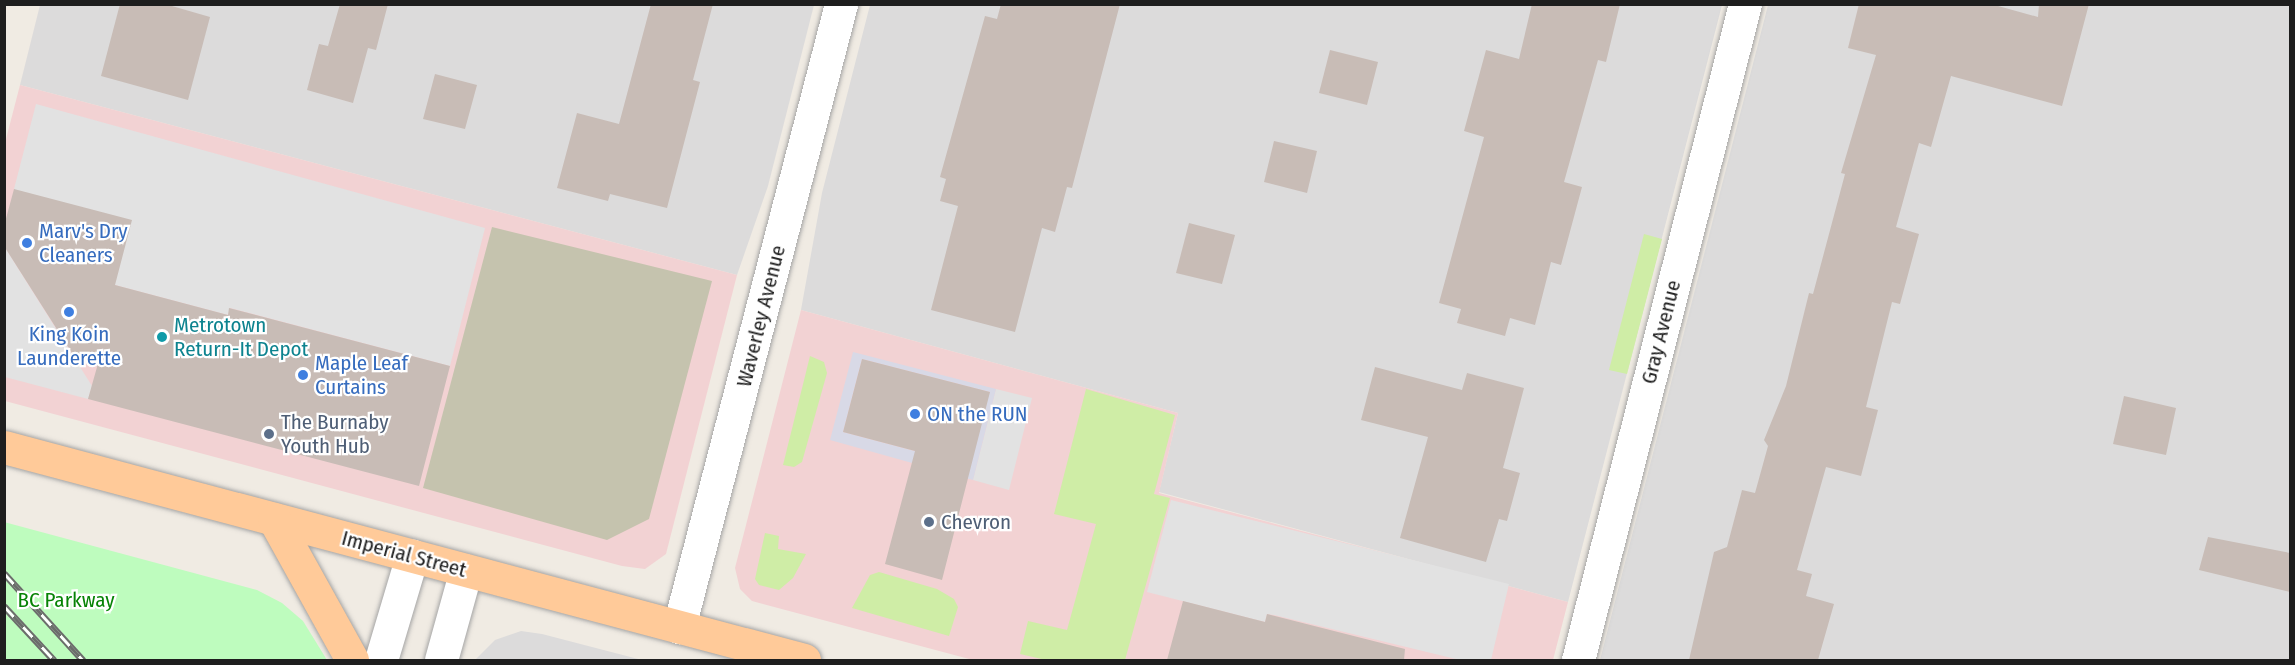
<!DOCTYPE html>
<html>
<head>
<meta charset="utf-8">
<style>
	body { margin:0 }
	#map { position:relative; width:2295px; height:665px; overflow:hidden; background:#f0ebe3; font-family:"Fira Sans Condensed",sans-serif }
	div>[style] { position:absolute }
	.residential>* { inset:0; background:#dcdbdb }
	.commercial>* { inset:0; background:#f2d2d3 }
	.construction>* { inset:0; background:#c5c3ae }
	.grass>* { inset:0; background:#cfeda6 }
	.park>* { inset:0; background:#befcbe }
	.parking>* { inset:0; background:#e2e2e2 }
	.plaza>* { inset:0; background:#d8d9e6 }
	.building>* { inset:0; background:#c8bcb6 }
	.roads { filter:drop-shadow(0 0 2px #a5a5a5) drop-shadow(0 0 2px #a5a5a5) }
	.minor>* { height:33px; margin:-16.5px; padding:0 16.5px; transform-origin:16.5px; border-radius:16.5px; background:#fff }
	.major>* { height:33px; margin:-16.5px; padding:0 16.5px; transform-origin:16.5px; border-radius:16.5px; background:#ffca99 }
	.rail>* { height:7px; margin-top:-3.5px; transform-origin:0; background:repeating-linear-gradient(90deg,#fff 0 14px,#6c6c6c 0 28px); box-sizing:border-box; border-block:2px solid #6c6c6c }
	.dots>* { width:16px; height:16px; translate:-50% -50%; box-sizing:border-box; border:3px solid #fff; border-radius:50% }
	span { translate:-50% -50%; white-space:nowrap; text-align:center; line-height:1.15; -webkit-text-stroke:4.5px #fff; paint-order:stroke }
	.shop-label { font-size:21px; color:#366cbe }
	.left { translate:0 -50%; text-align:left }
	.street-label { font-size:21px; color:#1e1e1e }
	.culture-label { font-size:21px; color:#0d838f }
	.service-label { font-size:21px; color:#4e5e75 }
	.park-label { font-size:21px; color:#068305 }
	.frame { position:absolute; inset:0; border:6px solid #1e1e1e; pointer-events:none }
</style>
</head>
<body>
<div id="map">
	<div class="residential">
		<div style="clip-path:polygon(40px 5px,814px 5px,768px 186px,737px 275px,20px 85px)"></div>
		<div style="clip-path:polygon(870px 5px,1722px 5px,1568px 602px,1159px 492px,1178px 413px,801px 310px,822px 193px)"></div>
		<div style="clip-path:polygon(1768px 5px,2290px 5px,2290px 660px,1600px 660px)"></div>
		<div style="clip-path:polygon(521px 631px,542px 634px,642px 660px,475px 660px,495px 640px)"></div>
	</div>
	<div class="commercial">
		<div style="clip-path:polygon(20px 85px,737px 275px,666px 554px,645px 569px,622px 566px,5px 401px,5px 143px)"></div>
		<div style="clip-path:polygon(801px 310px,1178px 413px,1159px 493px,1568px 602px,1553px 660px,973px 660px,752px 601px,740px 589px,735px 568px)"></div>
	</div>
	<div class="construction">
		<div style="clip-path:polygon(492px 227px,712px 281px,649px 519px,607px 540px,423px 488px)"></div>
	</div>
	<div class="grass">
		<div style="clip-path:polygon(1644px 234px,1662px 239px,1627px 374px,1609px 370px)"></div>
		<div style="clip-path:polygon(810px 356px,824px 362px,827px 373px,802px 462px,794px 467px,783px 465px)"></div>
		<div style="clip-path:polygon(1086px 389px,1175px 415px,1154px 494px,1170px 498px,1125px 660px,1046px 660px,1020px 654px,1028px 621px,1067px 630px,1096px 524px,1054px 514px)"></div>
		<div style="clip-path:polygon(765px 533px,779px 536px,778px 549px,806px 554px,793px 578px,779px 590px,759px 585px,755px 579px)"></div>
		<div style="clip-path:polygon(879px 572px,937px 589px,954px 599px,958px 607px,949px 636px,852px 608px,870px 575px)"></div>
	</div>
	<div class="park">
		<div style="clip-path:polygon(4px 522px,257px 590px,282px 603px,303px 621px,327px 660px,5px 660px)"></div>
	</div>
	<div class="parking">
		<div style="clip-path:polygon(36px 104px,485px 228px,450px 366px,230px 308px,228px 315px,115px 285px,14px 189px)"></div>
		<div style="clip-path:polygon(4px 246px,92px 386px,88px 399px,5px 377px)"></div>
		<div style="clip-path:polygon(996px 389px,1032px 398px,1009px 490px,973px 480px)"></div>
		<div style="clip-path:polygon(1171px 500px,1509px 584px,1491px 660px,1460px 660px,1274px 615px,1267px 614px,1265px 622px,1147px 592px)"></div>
	</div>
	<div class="plaza">
		<div style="clip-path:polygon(evenodd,853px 352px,996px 389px,973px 480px,830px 440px,853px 352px,862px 359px,990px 392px,952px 461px,843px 432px,862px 359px)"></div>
	</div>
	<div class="building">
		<div style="clip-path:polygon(120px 4px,165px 4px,210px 17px,188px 100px,101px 76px)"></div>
		<div style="clip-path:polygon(340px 4px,388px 4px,376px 50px,368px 48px,353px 103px,307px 90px,319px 44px,328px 46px)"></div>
		<div style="clip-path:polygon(651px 4px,713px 4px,693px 80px,700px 82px,667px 208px,610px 194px,608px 201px,557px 188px,577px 113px,619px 124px)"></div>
		<div style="clip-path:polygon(1001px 4px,1120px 4px,1072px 188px,1067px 187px,1055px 232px,1042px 228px,1015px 332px,931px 310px,958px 206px,940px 201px,946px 179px,940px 177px,985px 16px,997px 19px)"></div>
		<div style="clip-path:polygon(1532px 4px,1620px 4px,1606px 62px,1598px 60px,1564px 182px,1582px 187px,1561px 265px,1551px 262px,1535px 325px,1510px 318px,1505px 336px,1457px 323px,1461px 309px,1439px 303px,1484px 137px,1464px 131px,1486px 50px,1519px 59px)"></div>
		<div style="clip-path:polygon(1859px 4px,1991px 4px,2038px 17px,2039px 4px,2089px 4px,2062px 106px,1951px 76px,1931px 147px,1919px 143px,1896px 227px,1919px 234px,1900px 304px,1892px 302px,1866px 407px,1878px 410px,1861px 476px,1826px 467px,1797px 570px,1812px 574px,1806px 596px,1834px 604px,1818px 660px,1689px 660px,1714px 552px,1727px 547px,1742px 490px,1755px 493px,1768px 446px,1764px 440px,1786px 386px,1809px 293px,1813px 294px,1845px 174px,1841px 173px,1876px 55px,1848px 48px)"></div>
		<div style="clip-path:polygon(1330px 50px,1378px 62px,1367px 105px,1319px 93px)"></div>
		<div style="clip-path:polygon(435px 74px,477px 85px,465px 129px,423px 119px)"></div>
		<div style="clip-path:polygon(1274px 141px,1317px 151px,1307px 193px,1264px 182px)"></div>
		<div style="clip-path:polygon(14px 189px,132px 220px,115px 285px,228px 315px,229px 308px,450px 366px,419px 486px,88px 399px,99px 360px,72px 353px,4px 246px,4px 226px)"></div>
		<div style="clip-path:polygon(1189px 223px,1235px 235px,1222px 284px,1176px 273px)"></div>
		<div style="clip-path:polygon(862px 359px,990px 392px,942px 580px,885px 564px,915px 451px,843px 432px)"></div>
		<div style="clip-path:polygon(1375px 367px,1462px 390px,1467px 373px,1524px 388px,1503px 468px,1520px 473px,1507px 521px,1499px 519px,1486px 562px,1400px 538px,1428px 437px,1361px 420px)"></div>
		<div style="clip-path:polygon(2124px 396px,2176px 408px,2166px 455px,2113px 444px)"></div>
		<div style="clip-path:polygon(2208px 537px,2290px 553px,2290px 592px,2199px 570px)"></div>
		<div style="clip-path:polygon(1183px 601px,1265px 622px,1267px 614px,1405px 649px,1404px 660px,1167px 660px)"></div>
	</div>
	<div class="roads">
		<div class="minor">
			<div style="left:679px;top:627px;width:644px;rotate:-75.42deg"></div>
			<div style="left:381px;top:660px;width:109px;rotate:-73.4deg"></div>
			<div style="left:441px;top:660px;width:93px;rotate:-74.5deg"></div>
			<div style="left:1578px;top:660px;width:677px;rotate:-75.72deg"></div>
		</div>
		<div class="major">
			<div style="left:4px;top:447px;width:828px;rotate:14.91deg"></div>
			<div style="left:274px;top:519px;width:161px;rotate:61deg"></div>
		</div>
	</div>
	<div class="rail">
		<div style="left:4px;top:573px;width:118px;rotate:47.8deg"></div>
		<div style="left:4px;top:606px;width:74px;rotate:47.2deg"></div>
	</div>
	<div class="dots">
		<div style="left:27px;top:243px;background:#3f7fe0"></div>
		<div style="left:69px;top:312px;background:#3f7fe0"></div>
		<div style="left:162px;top:337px;background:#0f9aa8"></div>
		<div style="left:303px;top:375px;background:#3f7fe0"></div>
		<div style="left:915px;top:414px;background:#3f7fe0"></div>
		<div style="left:269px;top:434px;background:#5c6f8a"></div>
		<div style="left:929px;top:522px;background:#5c6f8a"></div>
	</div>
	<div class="shop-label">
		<span class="left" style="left:39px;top:243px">Marv's Dry<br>Cleaners</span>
		<span style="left:69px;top:346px">King Koin<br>Launderette</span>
		<span class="left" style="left:315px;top:375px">Maple Leaf<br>Curtains</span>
		<span class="left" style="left:927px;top:414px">ON the RUN</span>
	</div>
	<div class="street-label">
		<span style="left:761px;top:316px;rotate:-76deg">Waverley Avenue</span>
		<span style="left:1661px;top:332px;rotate:-76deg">Gray Avenue</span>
		<span style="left:404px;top:554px;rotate:15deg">Imperial Street</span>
	</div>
	<div class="culture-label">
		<span class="left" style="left:174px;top:337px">Metrotown<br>Return-It Depot</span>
	</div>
	<div class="service-label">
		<span class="left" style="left:281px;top:434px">The Burnaby<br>Youth Hub</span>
		<span class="left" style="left:941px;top:522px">Chevron</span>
	</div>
	<div class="park-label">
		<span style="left:66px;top:600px">BC Parkway</span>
	</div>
	<div class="frame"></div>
</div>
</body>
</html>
